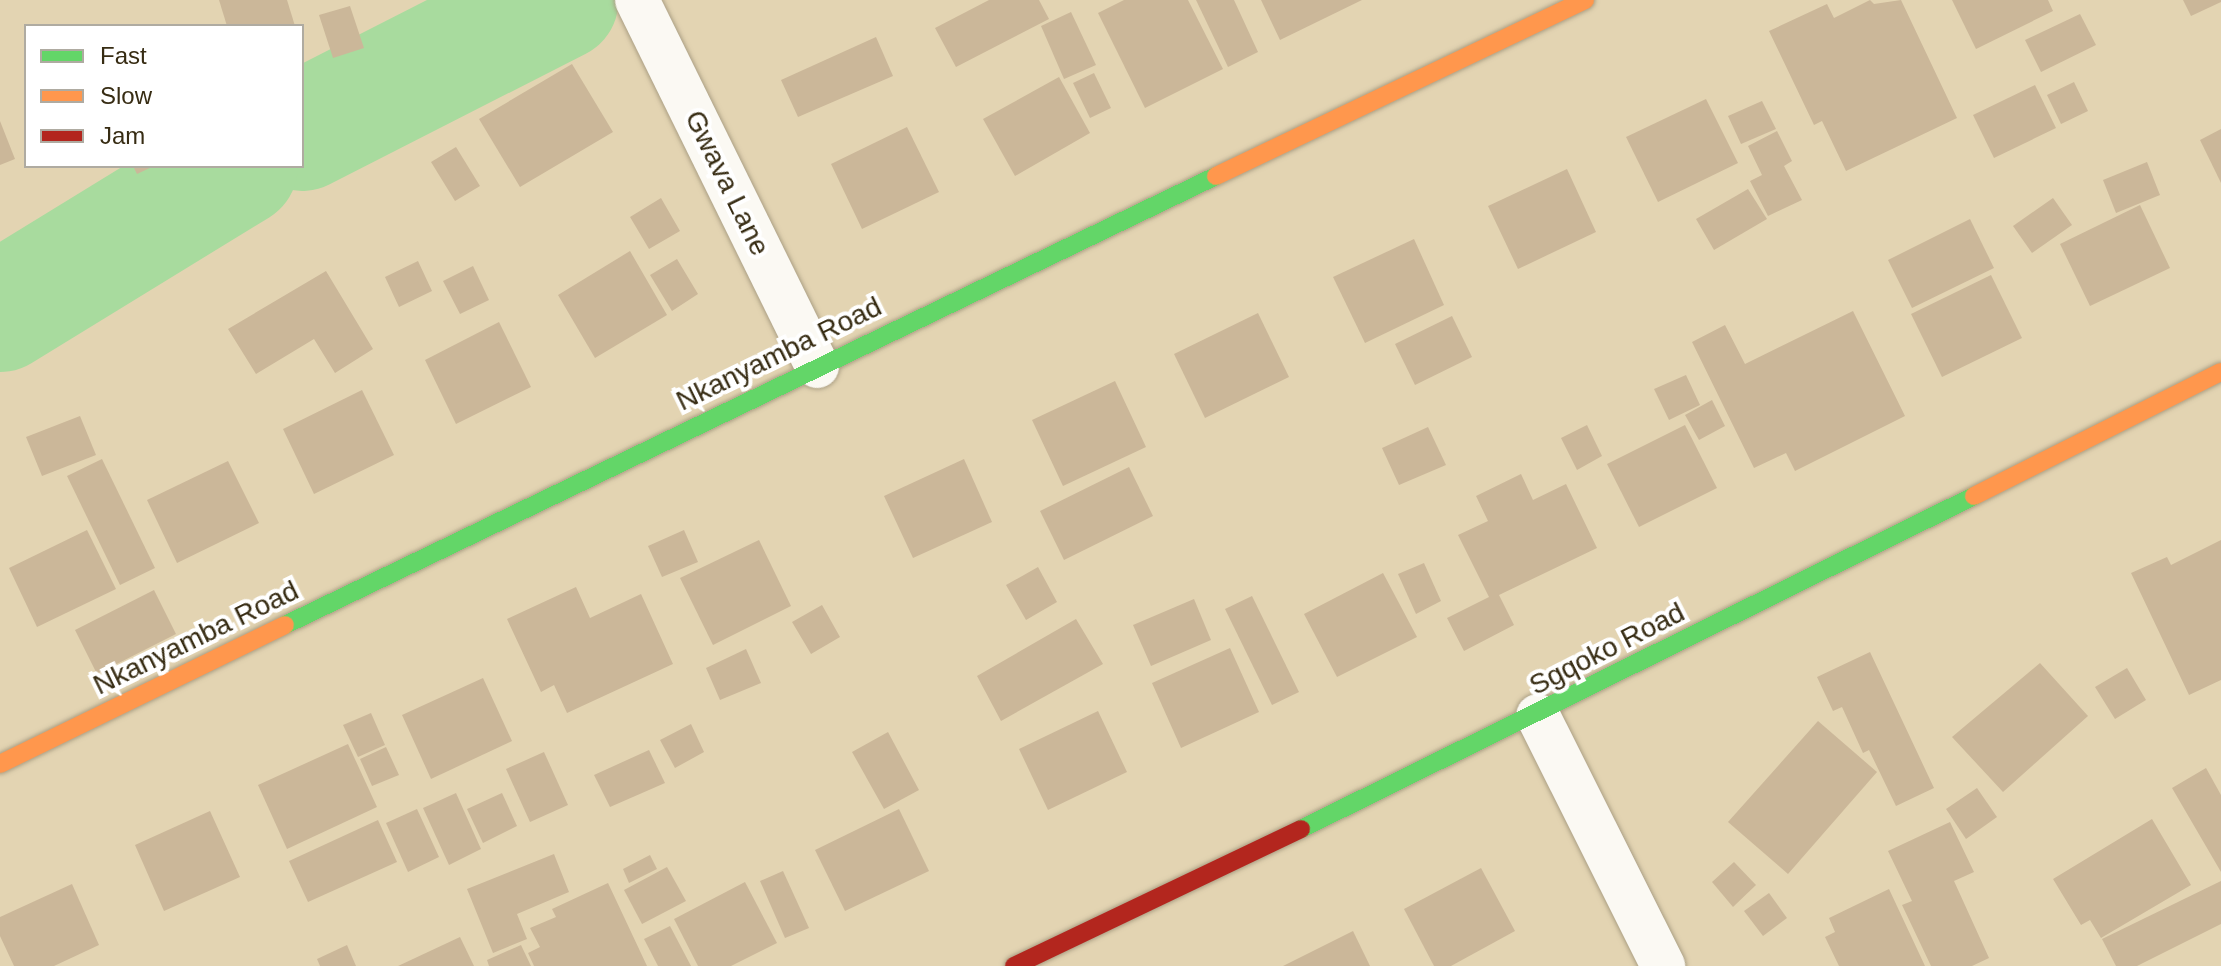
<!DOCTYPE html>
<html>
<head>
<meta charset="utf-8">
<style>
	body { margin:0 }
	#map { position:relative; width:2221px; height:966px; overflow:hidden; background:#e3d4b2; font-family:Helvetica,sans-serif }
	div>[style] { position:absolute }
	.river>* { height:120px; margin:-60px; padding:0 60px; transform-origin:60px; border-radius:60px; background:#a8db9e }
	.building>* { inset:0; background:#cbb799 }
	.roads { filter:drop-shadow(0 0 2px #ab9f84) drop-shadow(0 0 2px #ab9f84) }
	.street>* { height:44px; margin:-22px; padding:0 22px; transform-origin:22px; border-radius:22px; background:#fbf9f3 }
	.fast>* { height:18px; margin:-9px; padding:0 9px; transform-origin:9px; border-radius:9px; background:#63d668 }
	.slow>* { height:18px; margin:-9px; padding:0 9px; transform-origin:9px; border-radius:9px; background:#ff974d }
	.jam>* { height:18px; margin:-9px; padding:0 9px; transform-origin:9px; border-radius:9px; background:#b3261e }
	span { translate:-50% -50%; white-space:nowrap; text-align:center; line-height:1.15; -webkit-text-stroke:8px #fff; paint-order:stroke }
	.street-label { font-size:28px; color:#372c13 }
	.legend { position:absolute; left:24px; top:24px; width:280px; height:144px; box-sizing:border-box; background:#fff; border:2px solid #afaba1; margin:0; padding:10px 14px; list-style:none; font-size:24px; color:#372c13 }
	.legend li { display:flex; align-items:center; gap:16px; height:40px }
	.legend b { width:40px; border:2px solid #afaba1 }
</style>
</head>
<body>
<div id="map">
	<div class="river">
		<div style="left:302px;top:131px;width:288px;rotate:-27deg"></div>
		<div style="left:0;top:312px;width:279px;rotate:-31.5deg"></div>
	</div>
	<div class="building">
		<div style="clip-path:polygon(219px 0,287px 0,295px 26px,227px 26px)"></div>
		<div style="clip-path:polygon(989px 0,1039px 0,1049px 19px,956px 67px,935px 28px)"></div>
		<div style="clip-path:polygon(1124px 0,1188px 0,1223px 69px,1145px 108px,1098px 13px)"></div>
		<div style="clip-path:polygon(1196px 0,1234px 0,1258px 52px,1228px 67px)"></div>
		<div style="clip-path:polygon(1261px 0,1362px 0,1280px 40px)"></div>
		<div style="clip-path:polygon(1870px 0,1874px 4px,1901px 0,1957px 118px,1846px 171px,1822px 121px,1814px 125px,1769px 31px,1827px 4px,1834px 18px)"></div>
		<div style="clip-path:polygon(1952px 0,2048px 0,2053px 11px,1976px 49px)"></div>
		<div style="clip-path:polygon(2183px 0,2221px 0,2221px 2px,2191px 16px)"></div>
		<div style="clip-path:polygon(350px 6px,364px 48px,333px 58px,319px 15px)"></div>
		<div style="clip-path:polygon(1071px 12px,1096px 65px,1064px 79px,1041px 26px)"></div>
		<div style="clip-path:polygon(2080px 14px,2096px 45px,2041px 72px,2025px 40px)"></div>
		<div style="clip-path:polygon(876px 37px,893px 76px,798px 117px,781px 80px)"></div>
		<div style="clip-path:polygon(572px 64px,613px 132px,520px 187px,479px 119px)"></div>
		<div style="clip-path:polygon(1094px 73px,1111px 108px,1090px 118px,1073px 83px)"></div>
		<div style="clip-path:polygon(1059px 77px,1090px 133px,1015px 176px,983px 119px)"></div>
		<div style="clip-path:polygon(2074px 82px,2088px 111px,2061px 124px,2047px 95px)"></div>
		<div style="clip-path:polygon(2035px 85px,2056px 128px,1994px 158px,1973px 115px)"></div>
		<div style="clip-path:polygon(1706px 99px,1738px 163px,1658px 202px,1626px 137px)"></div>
		<div style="clip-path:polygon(1762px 101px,1776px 129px,1741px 144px,1728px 116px)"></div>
		<div style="clip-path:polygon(0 121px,15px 159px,0 165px)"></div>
		<div style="clip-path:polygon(907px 127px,939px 192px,862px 229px,831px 164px)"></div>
		<div style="clip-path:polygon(2221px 129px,2221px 183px,2200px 140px)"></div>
		<div style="clip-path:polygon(1777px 131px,1792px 161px,1784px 166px,1802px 200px,1768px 216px,1750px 181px,1762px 175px,1748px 146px)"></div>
		<div style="clip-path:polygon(456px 147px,480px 186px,455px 201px,431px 162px)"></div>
		<div style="clip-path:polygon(2147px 162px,2160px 195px,2116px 213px,2103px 180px)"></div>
		<div style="clip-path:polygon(133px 166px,154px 166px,137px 174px)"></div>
		<div style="clip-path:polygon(1567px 169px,1596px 232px,1518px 269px,1488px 206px)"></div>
		<div style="clip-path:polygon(1748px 189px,1767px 219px,1714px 250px,1696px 219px)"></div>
		<div style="clip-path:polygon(661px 198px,680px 231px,649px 249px,630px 217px)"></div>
		<div style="clip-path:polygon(2053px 198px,2072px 225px,2032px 253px,2013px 226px)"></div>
		<div style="clip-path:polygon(2140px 205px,2170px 268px,2090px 306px,2060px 244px)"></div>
		<div style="clip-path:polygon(1970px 219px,1994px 268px,1912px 308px,1888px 260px)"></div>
		<div style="clip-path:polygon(1414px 239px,1444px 305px,1365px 343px,1333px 277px)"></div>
		<div style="clip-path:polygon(630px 251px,667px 315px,595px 358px,558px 295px)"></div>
		<div style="clip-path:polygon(677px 259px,698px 294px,672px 311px,650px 275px)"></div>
		<div style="clip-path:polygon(418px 261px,432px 291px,399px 307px,385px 277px)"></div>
		<div style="clip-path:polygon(473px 266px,489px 300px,460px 314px,443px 281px)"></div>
		<div style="clip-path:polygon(326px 271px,373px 349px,335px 373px,314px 339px,256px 374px,228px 329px)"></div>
		<div style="clip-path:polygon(1991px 275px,2022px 338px,1942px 377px,1911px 314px)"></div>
		<div style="clip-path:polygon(1853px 311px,1905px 416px,1795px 471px,1786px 453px,1754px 468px,1692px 342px,1725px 325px,1745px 364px)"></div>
		<div style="clip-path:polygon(1258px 313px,1289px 377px,1205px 418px,1174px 354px)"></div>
		<div style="clip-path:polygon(1452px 316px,1472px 357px,1415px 385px,1395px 344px)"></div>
		<div style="clip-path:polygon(499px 322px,531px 387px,456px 424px,425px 360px)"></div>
		<div style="clip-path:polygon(1686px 375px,1700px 405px,1669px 420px,1654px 389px)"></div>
		<div style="clip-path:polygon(1115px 381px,1146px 447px,1063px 486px,1032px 420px)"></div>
		<div style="clip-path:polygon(362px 390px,394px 455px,314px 494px,283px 429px)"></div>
		<div style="clip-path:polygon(1712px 400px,1725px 426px,1699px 440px,1685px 415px)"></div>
		<div style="clip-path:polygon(80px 416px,96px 455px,42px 476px,26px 437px)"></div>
		<div style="clip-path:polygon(1587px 425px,1602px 456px,1577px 470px,1561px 438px)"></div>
		<div style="clip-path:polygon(1685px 425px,1717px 488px,1639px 527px,1607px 464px)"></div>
		<div style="clip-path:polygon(1428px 427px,1446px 465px,1399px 485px,1382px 448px)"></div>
		<div style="clip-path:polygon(102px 459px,155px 568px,120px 585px,67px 476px)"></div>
		<div style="clip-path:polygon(964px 459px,992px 522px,913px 558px,884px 496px)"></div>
		<div style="clip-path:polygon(228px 461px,259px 523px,177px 563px,147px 500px)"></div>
		<div style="clip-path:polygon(1129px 467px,1153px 516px,1064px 560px,1040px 511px)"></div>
		<div style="clip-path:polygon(1521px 474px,1533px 500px,1566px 484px,1597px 548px,1499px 595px,1514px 625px,1464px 651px,1447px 618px,1489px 597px,1458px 535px,1488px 521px,1476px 496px)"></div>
		<div style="clip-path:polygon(87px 530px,116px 589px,37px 627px,9px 568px)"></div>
		<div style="clip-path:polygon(684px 530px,698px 562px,662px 577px,648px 546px)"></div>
		<div style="clip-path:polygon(759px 540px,791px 606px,713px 645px,680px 578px)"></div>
		<div style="clip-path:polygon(2221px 540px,2221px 680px,2189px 695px,2131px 573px,2167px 557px,2171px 565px)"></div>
		<div style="clip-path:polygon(1424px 563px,1441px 601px,1416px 614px,1398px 574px)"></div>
		<div style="clip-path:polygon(1038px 567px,1057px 602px,1026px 620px,1006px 585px)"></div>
		<div style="clip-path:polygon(1383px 573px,1417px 637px,1337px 677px,1304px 614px)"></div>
		<div style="clip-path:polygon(576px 587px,590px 618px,641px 594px,673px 664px,567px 713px,554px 685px,541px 692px,507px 619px)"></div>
		<div style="clip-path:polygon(154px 590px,176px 634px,97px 674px,75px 630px)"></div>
		<div style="clip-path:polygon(1252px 596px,1299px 692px,1272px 705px,1225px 609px)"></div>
		<div style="clip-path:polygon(1194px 599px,1211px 640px,1151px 666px,1133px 625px)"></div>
		<div style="clip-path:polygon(822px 605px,840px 637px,811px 654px,792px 622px)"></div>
		<div style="clip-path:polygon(1076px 619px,1103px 664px,1001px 721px,977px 676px)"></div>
		<div style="clip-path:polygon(1230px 648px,1259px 712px,1181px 748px,1152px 683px)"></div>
		<div style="clip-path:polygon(746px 649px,761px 683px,720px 700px,706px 668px)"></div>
		<div style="clip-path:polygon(1870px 652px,1934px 788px,1896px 806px,1869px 750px,1863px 753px,1842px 707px,1833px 711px,1817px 677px)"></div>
		<div style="clip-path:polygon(2040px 663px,2088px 716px,2003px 792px,1952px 737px)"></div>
		<div style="clip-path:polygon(2127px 668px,2146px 700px,2115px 719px,2095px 687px)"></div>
		<div style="clip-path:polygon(483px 678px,512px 741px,431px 779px,402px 715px)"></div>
		<div style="clip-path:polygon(1098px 711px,1127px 772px,1048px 810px,1019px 749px)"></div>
		<div style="clip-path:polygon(371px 713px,385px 745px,358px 757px,343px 725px)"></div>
		<div style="clip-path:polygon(1818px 721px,1877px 772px,1788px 874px,1728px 822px)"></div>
		<div style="clip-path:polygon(691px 724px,704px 752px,675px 768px,660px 740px)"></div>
		<div style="clip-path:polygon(888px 732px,919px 790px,884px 809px,852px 752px)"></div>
		<div style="clip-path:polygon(348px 744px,377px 807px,287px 849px,258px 785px)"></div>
		<div style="clip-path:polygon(386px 747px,399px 775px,372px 786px,360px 759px)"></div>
		<div style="clip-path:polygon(649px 750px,665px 783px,610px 807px,594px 775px)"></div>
		<div style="clip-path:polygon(544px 752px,568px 805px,530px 822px,506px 769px)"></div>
		<div style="clip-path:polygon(2206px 768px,2221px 795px,2221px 872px,2172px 788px)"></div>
		<div style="clip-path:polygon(1977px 788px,1997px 817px,1966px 839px,1946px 809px)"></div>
		<div style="clip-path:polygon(456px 793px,481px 849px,449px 865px,423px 808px)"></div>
		<div style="clip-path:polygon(502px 793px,517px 826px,483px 843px,467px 809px)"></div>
		<div style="clip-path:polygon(417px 809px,439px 857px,408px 872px,386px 823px)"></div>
		<div style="clip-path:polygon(899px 809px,929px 871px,845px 911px,815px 850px)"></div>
		<div style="clip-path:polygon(210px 811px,240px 877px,164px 911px,135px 845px)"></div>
		<div style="clip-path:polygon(2152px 819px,2191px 885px,2101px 938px,2090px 920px,2081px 925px,2053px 879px)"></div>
		<div style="clip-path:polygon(378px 820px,397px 862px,308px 902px,289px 861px)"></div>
		<div style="clip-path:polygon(1950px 822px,1974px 872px,1954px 881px,1989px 958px,1972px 966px,1931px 966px,1902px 905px,1912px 901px,1888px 851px)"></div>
		<div style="clip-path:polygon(554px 854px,569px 892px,517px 914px,527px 939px,493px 953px,467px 889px)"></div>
		<div style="clip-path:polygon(650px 855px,657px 869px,629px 883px,623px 869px)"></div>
		<div style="clip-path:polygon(1734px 862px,1756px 885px,1733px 907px,1712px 882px)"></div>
		<div style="clip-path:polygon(667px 867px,686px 901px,642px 924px,624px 890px)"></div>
		<div style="clip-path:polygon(1481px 868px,1515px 931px,1451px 966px,1434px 966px,1404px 909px)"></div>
		<div style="clip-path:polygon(783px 871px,809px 928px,785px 938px,760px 881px)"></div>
		<div style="clip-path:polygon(2221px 881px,2221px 924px,2137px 966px,2116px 966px,2102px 939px)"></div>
		<div style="clip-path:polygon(745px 882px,777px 943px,731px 966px,698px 966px,674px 919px)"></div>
		<div style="clip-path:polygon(608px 883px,647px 966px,534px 966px,528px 953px,540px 947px,530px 928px,556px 917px,552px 909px)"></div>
		<div style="clip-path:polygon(72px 884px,99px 945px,54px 966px,14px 966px,0 936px,0 917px)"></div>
		<div style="clip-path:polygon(1889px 889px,1925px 966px,1839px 966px,1825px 937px,1835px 932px,1829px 918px)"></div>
		<div style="clip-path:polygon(1769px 893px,1787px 918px,1763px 936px,1744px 911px)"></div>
		<div style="clip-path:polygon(670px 926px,691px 966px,658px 966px,644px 939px)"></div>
		<div style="clip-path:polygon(1353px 931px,1370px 966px,1283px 966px)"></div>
		<div style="clip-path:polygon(460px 937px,474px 966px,398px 966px)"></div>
		<div style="clip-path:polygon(347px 945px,356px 966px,320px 966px,317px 959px)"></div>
		<div style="clip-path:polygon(521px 945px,531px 966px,489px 966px,487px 960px)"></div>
	</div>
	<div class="roads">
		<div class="street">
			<div style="left:637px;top:0;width:408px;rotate:63.8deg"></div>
			<div style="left:1538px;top:716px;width:280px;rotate:63.4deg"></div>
		</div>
		<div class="fast">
			<div style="left:285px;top:625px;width:1034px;rotate:-25.75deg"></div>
			<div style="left:1301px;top:829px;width:751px;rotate:-26.33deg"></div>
		</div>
		<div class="slow">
			<div style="left:1216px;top:176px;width:409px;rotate:-25.5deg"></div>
			<div style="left:1974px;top:496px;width:276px;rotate:-26.7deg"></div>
			<div style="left:0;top:764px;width:317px;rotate:-26deg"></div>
		</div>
		<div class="jam">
			<div style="left:1014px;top:966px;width:318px;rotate:-25.5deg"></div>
		</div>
	</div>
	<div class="street-label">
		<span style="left:727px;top:183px;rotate:64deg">Gwava Lane</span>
		<span style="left:779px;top:354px;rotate:-26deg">Nkanyamba Road</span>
		<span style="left:196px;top:638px;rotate:-26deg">Nkanyamba Road</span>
		<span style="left:1607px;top:649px;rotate:-27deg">Sgqoko Road</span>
	</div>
	<ul class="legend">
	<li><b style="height:10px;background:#63d668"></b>Fast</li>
	<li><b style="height:10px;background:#ff974d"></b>Slow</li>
	<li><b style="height:10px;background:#b3261e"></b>Jam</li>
	</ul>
</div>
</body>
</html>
